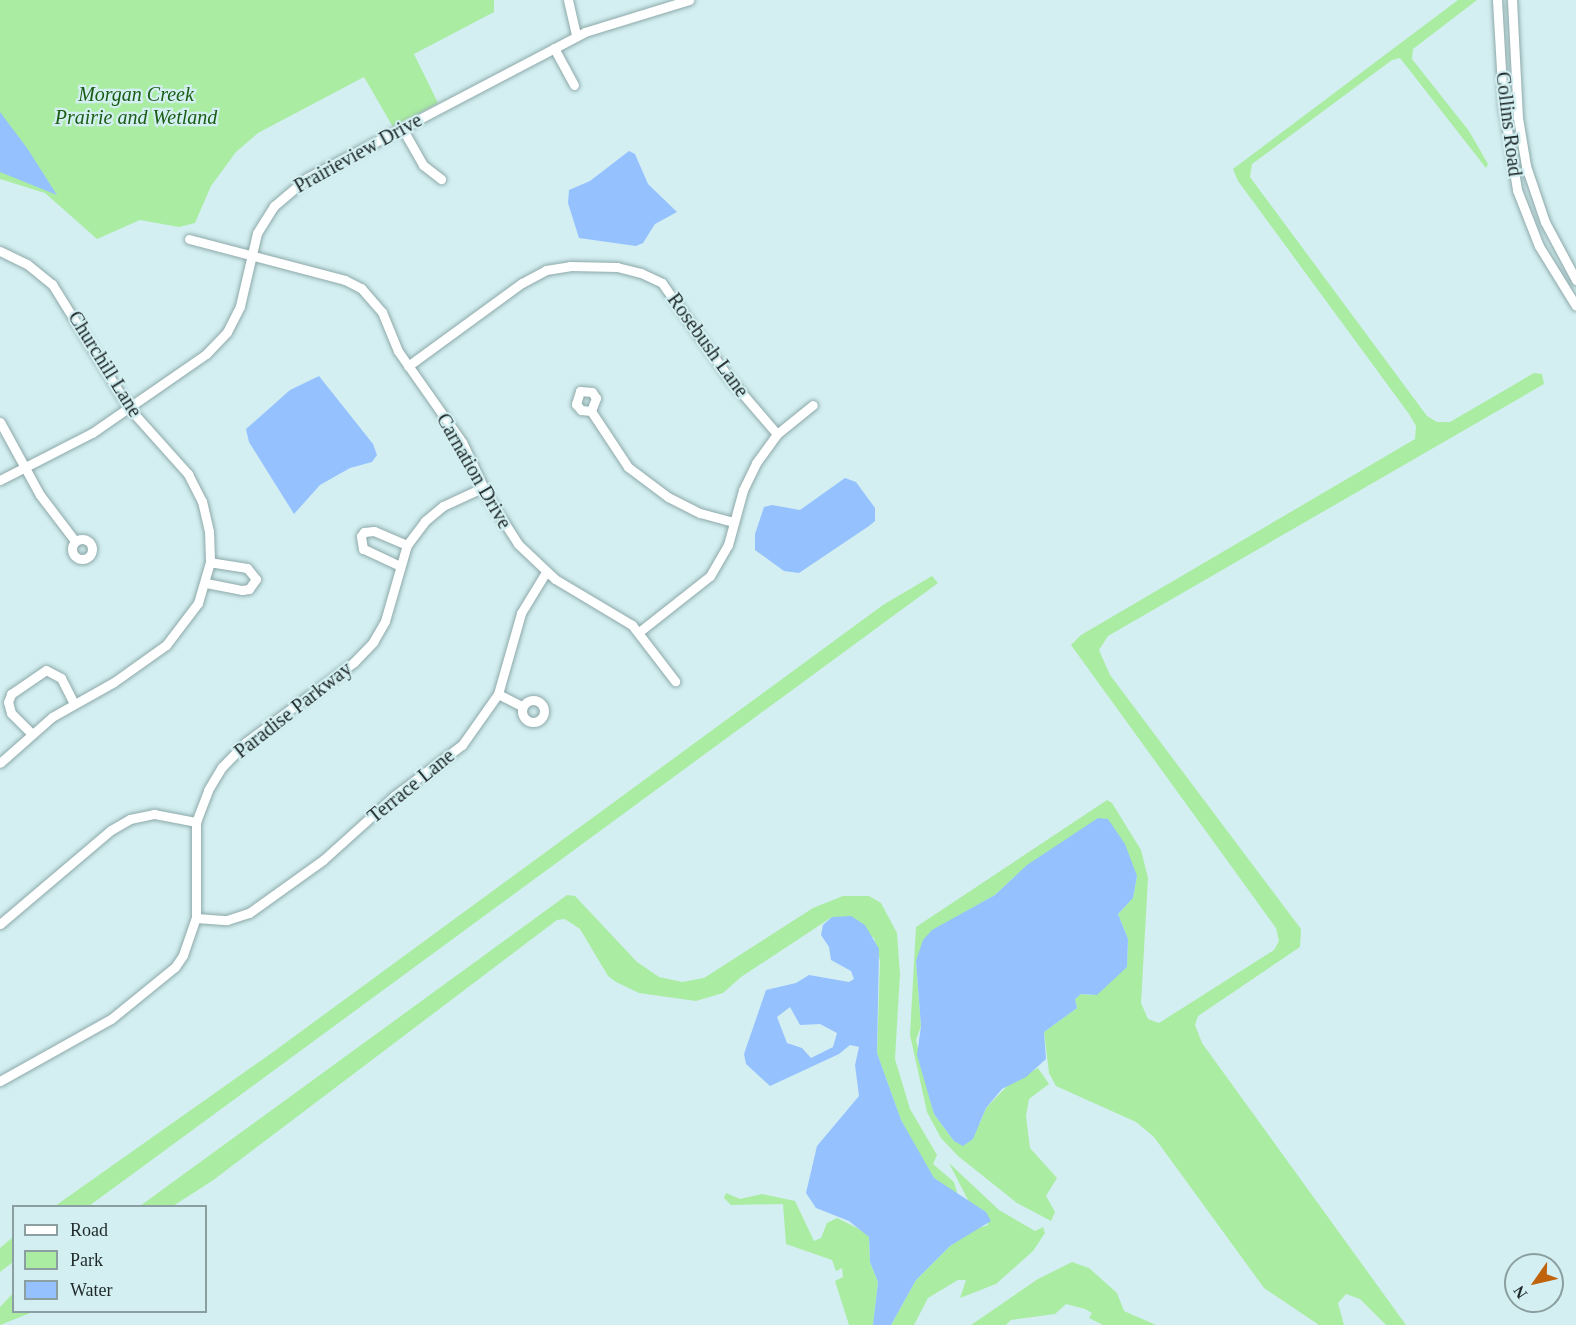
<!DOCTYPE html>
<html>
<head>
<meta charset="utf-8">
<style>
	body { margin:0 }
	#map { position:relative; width:1576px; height:1325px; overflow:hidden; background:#d3eff1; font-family:Georgia,serif }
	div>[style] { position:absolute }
	.green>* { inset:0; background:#abeca3 }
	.water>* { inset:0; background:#95c1ff }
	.roads { filter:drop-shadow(0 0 2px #8ea9aa) drop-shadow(0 0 2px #8ea9aa) }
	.minor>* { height:9px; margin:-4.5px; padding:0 4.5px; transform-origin:4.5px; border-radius:4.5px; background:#fff }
	.minor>.ring { margin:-4.5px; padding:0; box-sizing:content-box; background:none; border:9px solid #fff; border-radius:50% }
	span { translate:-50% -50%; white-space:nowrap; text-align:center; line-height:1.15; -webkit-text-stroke:4.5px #d3eff1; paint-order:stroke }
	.park-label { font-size:20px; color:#1a5d14; font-style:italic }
	.street-label { font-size:20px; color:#1e2829 }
	.legend { position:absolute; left:12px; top:1205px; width:195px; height:108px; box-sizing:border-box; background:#d3eff1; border:2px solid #8b9fa1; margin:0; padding:8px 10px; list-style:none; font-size:18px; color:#1e2829 }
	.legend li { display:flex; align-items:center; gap:12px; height:30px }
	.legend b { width:30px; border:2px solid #8b9fa1 }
	.north { position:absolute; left:1504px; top:1253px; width:60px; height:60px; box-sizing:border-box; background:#d3eff1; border:2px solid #8b9fa1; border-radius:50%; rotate:236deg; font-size:16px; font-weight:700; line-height:24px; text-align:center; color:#1e2829 }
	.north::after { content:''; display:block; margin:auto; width:21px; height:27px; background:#bf640c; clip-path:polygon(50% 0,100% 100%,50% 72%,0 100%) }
</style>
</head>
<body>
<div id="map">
	<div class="green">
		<div style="clip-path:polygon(0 0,494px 0,494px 12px,414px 54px,438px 103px,393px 127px,364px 77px,258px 133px,236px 152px,211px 186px,195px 223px,179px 227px,140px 220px,97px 239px,45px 193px,0 179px)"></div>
		<div style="clip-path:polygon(1458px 0,1477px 0,1413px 49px,1412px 59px,1469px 131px,1488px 164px,1486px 168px,1400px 58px,1392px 60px,1252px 164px,1250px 177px,1427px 416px,1437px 422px,1450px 422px,1534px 373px,1542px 374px,1544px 384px,1108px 636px,1099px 650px,1110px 675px,1301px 929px,1300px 947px,1198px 1016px,1195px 1025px,1202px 1043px,1406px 1325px,1386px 1325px,1360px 1299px,1346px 1294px,1338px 1303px,1344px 1325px,1319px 1325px,1264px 1288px,1154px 1137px,1136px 1122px,1056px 1086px,1049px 1073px,1044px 1032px,1077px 1008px,1075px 999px,1081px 994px,1091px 995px,1127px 967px,1128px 939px,1118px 914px,1133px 898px,1137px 876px,1014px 877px,995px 895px,960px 915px,916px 961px,921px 1026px,916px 1040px,934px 1114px,954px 1141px,980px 1123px,986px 1108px,1012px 1081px,1038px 1068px,1049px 1084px,1029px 1099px,1026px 1116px,1030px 1148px,1057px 1178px,1046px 1196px,1055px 1212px,1051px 1221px,1017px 1203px,958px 1156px,941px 1138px,927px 1112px,910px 1035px,916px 927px,1107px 800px,1112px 803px,1141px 850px,1148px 878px,1141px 1003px,1148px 1019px,1159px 1023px,1274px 950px,1279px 941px,1276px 928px,1071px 645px,1081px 635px,1415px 439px,1416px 426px,1409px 414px,1238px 181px,1233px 169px)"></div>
		<div style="clip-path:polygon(932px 576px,938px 583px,89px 1206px,55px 1206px,273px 1052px,883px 605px)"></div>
		<div style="clip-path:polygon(567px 895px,575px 896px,637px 962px,659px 977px,682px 982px,704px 978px,813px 908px,843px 896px,869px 896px,881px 903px,897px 933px,900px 974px,895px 1059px,910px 1109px,937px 1155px,933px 1164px,954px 1182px,958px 1196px,934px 1178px,923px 1163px,901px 1120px,877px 1053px,880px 961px,874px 938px,832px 917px,741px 977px,723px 993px,696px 1001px,639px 993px,616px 982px,608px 976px,580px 929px,565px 919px,557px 920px,212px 1181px,173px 1206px,140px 1206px)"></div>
		<div style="clip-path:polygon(949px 1163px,999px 1210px,1035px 1231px,1043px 1227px,1045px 1233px,1033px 1251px,996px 1284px,960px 1298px,966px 1280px,958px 1280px,928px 1298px,914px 1325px,891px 1325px,916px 1280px,950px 1246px,972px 1230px,988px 1225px,986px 1212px,969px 1202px)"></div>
		<div style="clip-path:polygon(726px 1193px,740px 1199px,762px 1194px,795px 1201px,814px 1241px,821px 1238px,827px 1223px,837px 1218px,863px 1231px,869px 1237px,870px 1262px,878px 1282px,873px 1325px,849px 1325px,835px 1281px,843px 1277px,842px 1268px,836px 1271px,832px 1260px,786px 1244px,783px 1204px,731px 1205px,724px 1198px)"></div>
		<div style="clip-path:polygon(13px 1237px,13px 1262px,0 1272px,0 1248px)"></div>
		<div style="clip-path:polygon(1072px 1262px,1089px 1268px,1117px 1293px,1124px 1311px,1156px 1325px,1103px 1325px,1089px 1318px,1092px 1313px,1085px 1309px,1066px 1304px,1055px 1314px,1011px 1320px,1006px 1325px,971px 1325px,1038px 1279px)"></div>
		<div style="clip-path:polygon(13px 1293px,14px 1312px,33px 1312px,0 1325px,0 1307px)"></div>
	</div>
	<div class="water">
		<div style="clip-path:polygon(0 112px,27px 148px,57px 195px,0 172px)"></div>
		<div style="clip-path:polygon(629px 151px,635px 154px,648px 184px,677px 212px,655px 224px,643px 243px,636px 246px,579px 238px,568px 203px,569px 190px,590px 181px)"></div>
		<div style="clip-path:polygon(319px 376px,373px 444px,377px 455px,372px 462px,350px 468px,320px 485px,294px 514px,249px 442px,246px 429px,290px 390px)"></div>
		<div style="clip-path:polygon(845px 478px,856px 482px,875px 508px,875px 521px,869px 526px,799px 573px,784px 571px,755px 550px,755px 534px,764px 507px,772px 505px,800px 510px)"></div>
		<div style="clip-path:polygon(1098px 818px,1108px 819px,1125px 844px,1137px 876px,1133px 898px,1118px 914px,1128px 939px,1127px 967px,1097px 995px,1081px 994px,1075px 999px,1077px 1008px,1044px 1032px,1046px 1059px,1026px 1077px,1002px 1089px,986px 1108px,973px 1139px,963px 1146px,954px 1141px,934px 1114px,917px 1055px,921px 1026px,916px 961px,923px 940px,932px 930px,995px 895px,1027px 865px)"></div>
		<div style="clip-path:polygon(evenodd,851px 916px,865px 925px,879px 949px,877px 1053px,901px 1120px,934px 1178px,986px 1212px,991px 1221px,950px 1246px,916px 1280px,891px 1325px,873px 1325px,878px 1282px,870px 1262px,869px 1237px,849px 1221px,816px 1208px,806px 1193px,817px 1146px,859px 1096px,855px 1065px,859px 1047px,850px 1045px,839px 1054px,770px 1086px,746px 1064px,744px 1054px,766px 990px,796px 983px,809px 975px,849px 982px,854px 979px,851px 971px,831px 960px,829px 947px,821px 935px,823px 925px,832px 917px,851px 916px,790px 1007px,800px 1025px,820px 1024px,837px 1033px,833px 1047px,811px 1058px,802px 1048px,787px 1043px,777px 1017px,790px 1007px)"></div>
	</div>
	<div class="roads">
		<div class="minor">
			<div style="left:568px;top:0;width:37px;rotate:77deg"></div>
			<div style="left:1497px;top:0;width:105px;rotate:86.7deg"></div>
			<div style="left:1503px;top:105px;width:86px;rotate:80.6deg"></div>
			<div style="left:1517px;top:190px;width:60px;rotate:68.6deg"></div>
			<div style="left:1539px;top:246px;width:70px;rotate:58.3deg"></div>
			<div style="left:1512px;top:0;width:118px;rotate:87.1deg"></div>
			<div style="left:1518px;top:118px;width:49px;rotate:80.5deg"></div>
			<div style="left:1526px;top:166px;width:59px;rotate:71.3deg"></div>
			<div style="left:1545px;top:222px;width:66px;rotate:61.9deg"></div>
			<div style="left:554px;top:48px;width:42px;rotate:61.6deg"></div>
			<div style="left:402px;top:128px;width:43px;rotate:60.4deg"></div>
			<div style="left:423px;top:165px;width:23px;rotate:38deg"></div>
			<div style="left:189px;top:239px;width:161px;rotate:14.7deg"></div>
			<div style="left:345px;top:280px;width:18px;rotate:27deg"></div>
			<div style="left:361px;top:288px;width:32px;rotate:49deg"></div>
			<div style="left:382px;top:312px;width:42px;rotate:67.7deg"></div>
			<div style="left:398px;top:351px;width:111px;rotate:54.9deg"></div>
			<div style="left:462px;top:442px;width:61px;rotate:64.7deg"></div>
			<div style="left:488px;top:497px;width:56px;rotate:57.4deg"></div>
			<div style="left:518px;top:544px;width:51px;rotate:43.4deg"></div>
			<div style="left:555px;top:579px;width:90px;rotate:30.9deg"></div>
			<div style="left:632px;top:625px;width:71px;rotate:52.5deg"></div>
			<div style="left:0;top:251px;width:30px;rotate:26deg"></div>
			<div style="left:27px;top:264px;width:32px;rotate:39deg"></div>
			<div style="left:52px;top:284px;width:146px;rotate:58.2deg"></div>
			<div style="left:129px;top:408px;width:89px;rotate:48.2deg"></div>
			<div style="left:188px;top:474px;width:30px;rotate:63deg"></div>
			<div style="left:202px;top:501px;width:31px;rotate:77deg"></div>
			<div style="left:209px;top:531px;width:31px;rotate:88deg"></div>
			<div style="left:210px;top:562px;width:43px;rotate:106.3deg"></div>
			<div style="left:198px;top:603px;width:53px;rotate:127.3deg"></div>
			<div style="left:166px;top:645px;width:64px;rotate:144.6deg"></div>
			<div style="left:114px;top:682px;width:71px;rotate:150.6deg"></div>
			<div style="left:52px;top:717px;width:69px;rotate:138.5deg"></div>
			<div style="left:408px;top:366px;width:141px;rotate:-36.1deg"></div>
			<div style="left:522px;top:283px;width:27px;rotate:-28deg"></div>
			<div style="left:546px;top:270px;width:24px;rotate:-9deg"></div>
			<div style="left:570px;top:266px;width:47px;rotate:1.2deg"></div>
			<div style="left:617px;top:267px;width:25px;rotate:14deg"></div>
			<div style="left:641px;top:273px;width:23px;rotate:25deg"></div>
			<div style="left:662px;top:283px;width:116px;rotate:54.8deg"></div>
			<div style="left:729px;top:378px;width:74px;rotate:49.4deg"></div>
			<div style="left:591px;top:411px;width:14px;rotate:-69deg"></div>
			<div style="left:596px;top:398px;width:7px;rotate:-124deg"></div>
			<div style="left:592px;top:392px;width:12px;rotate:-175deg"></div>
			<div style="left:580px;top:391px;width:14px;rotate:107deg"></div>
			<div style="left:576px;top:404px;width:8px;rotate:50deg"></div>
			<div style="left:581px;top:410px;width:10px;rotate:6deg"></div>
			<div style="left:591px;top:411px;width:67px;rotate:56.5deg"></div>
			<div style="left:628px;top:467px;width:50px;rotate:36.9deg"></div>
			<div style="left:668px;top:497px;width:36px;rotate:27deg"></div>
			<div style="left:700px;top:513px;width:35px;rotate:15deg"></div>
			<div style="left:0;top:422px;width:83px;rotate:61.3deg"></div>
			<div style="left:40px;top:495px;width:58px;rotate:52.7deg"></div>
			<div style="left:0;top:480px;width:103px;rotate:-27.1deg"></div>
			<div style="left:92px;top:433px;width:139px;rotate:-34.7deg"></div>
			<div style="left:206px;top:354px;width:30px;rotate:-46deg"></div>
			<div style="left:227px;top:332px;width:29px;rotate:-63deg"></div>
			<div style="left:240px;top:306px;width:75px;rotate:-76.9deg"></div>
			<div style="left:257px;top:233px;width:32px;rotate:-58deg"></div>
			<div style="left:274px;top:206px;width:43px;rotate:-40.3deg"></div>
			<div style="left:307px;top:178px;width:314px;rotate:-27.7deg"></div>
			<div style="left:585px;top:32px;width:109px;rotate:-17.1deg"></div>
			<div class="ring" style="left:72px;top:539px;width:11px;height:11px"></div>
			<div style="left:398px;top:565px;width:38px;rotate:-155deg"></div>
			<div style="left:363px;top:549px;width:13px;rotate:-99deg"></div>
			<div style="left:361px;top:536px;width:5px;rotate:-53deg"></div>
			<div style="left:364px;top:532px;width:10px;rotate:-6deg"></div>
			<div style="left:374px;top:531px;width:36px;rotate:23deg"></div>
			<div style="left:206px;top:583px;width:37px;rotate:11deg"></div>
			<div style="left:242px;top:590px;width:7px;rotate:-8deg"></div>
			<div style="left:249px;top:589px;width:12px;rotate:-55deg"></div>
			<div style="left:256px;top:579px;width:14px;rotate:-129deg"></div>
			<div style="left:247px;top:568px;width:37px;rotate:-171deg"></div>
			<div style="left:639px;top:632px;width:90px;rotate:-38.3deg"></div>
			<div style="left:710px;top:576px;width:36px;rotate:-60deg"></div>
			<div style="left:728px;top:545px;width:57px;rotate:-74.7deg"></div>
			<div style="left:743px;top:490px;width:30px;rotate:-64deg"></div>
			<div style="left:756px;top:463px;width:36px;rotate:-54deg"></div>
			<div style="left:777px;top:434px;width:46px;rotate:-38.9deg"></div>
			<div style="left:498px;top:694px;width:27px;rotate:27deg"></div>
			<div class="ring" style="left:522px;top:700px;width:13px;height:13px"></div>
			<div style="left:31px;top:733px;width:28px;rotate:-135deg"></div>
			<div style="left:11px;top:713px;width:11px;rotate:-105deg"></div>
			<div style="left:8px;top:702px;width:9px;rotate:-69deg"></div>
			<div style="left:11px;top:694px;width:42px;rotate:-34.4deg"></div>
			<div style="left:46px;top:670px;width:17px;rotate:28deg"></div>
			<div style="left:61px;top:678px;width:29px;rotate:63deg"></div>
			<div style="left:196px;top:918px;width:31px;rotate:4deg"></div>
			<div style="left:227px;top:920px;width:23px;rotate:-18deg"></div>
			<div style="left:249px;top:913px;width:91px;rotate:-35.6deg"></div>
			<div style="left:323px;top:860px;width:96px;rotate:-42deg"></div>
			<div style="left:394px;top:796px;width:85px;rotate:-36.9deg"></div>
			<div style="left:462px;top:745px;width:62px;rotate:-54.8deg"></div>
			<div style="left:498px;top:694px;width:84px;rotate:-74.1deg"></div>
			<div style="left:521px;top:613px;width:48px;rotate:-58.6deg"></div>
			<div style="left:0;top:924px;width:145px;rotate:-40.3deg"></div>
			<div style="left:111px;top:830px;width:22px;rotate:-30deg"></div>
			<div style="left:130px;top:819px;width:25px;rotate:-12deg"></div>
			<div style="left:154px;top:814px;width:43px;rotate:10.8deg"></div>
			<div style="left:0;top:1081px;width:127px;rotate:-29.2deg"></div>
			<div style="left:111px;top:1019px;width:82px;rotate:-39.1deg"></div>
			<div style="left:175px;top:967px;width:14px;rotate:-56deg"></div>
			<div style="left:183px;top:955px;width:39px;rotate:-71deg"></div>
			<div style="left:196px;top:918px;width:96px;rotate:-90deg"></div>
			<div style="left:196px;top:822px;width:34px;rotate:-69deg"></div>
			<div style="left:208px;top:790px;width:27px;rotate:-59deg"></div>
			<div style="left:222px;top:767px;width:35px;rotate:-46deg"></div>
			<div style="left:246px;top:742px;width:134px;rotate:-36.5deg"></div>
			<div style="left:354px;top:662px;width:28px;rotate:-46deg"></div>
			<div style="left:373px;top:642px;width:24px;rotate:-60deg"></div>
			<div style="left:385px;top:621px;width:79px;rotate:-73.9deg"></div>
			<div style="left:407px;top:545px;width:30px;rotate:-53deg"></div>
			<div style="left:425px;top:521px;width:23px;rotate:-40deg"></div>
			<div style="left:443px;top:506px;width:45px;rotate:-24.9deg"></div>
		</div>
	</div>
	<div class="park-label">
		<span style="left:136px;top:106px">Morgan Creek<br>Prairie and Wetland</span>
	</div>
	<div class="street-label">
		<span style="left:1509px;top:124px;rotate:83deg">Collins Road</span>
		<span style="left:358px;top:153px;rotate:-29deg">Prairieview Drive</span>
		<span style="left:708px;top:345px;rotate:54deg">Rosebush Lane</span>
		<span style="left:105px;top:364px;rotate:58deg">Churchill Lane</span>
		<span style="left:474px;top:471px;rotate:60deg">Carnation Drive</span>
		<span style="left:293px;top:710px;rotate:-38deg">Paradise Parkway</span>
		<span style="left:411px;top:786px;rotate:-39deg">Terrace Lane</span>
	</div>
	<ul class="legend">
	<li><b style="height:8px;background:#fff"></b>Road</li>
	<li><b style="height:16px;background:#abeca3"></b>Park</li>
	<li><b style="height:16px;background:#95c1ff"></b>Water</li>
	</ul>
	<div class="north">N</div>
</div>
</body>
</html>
